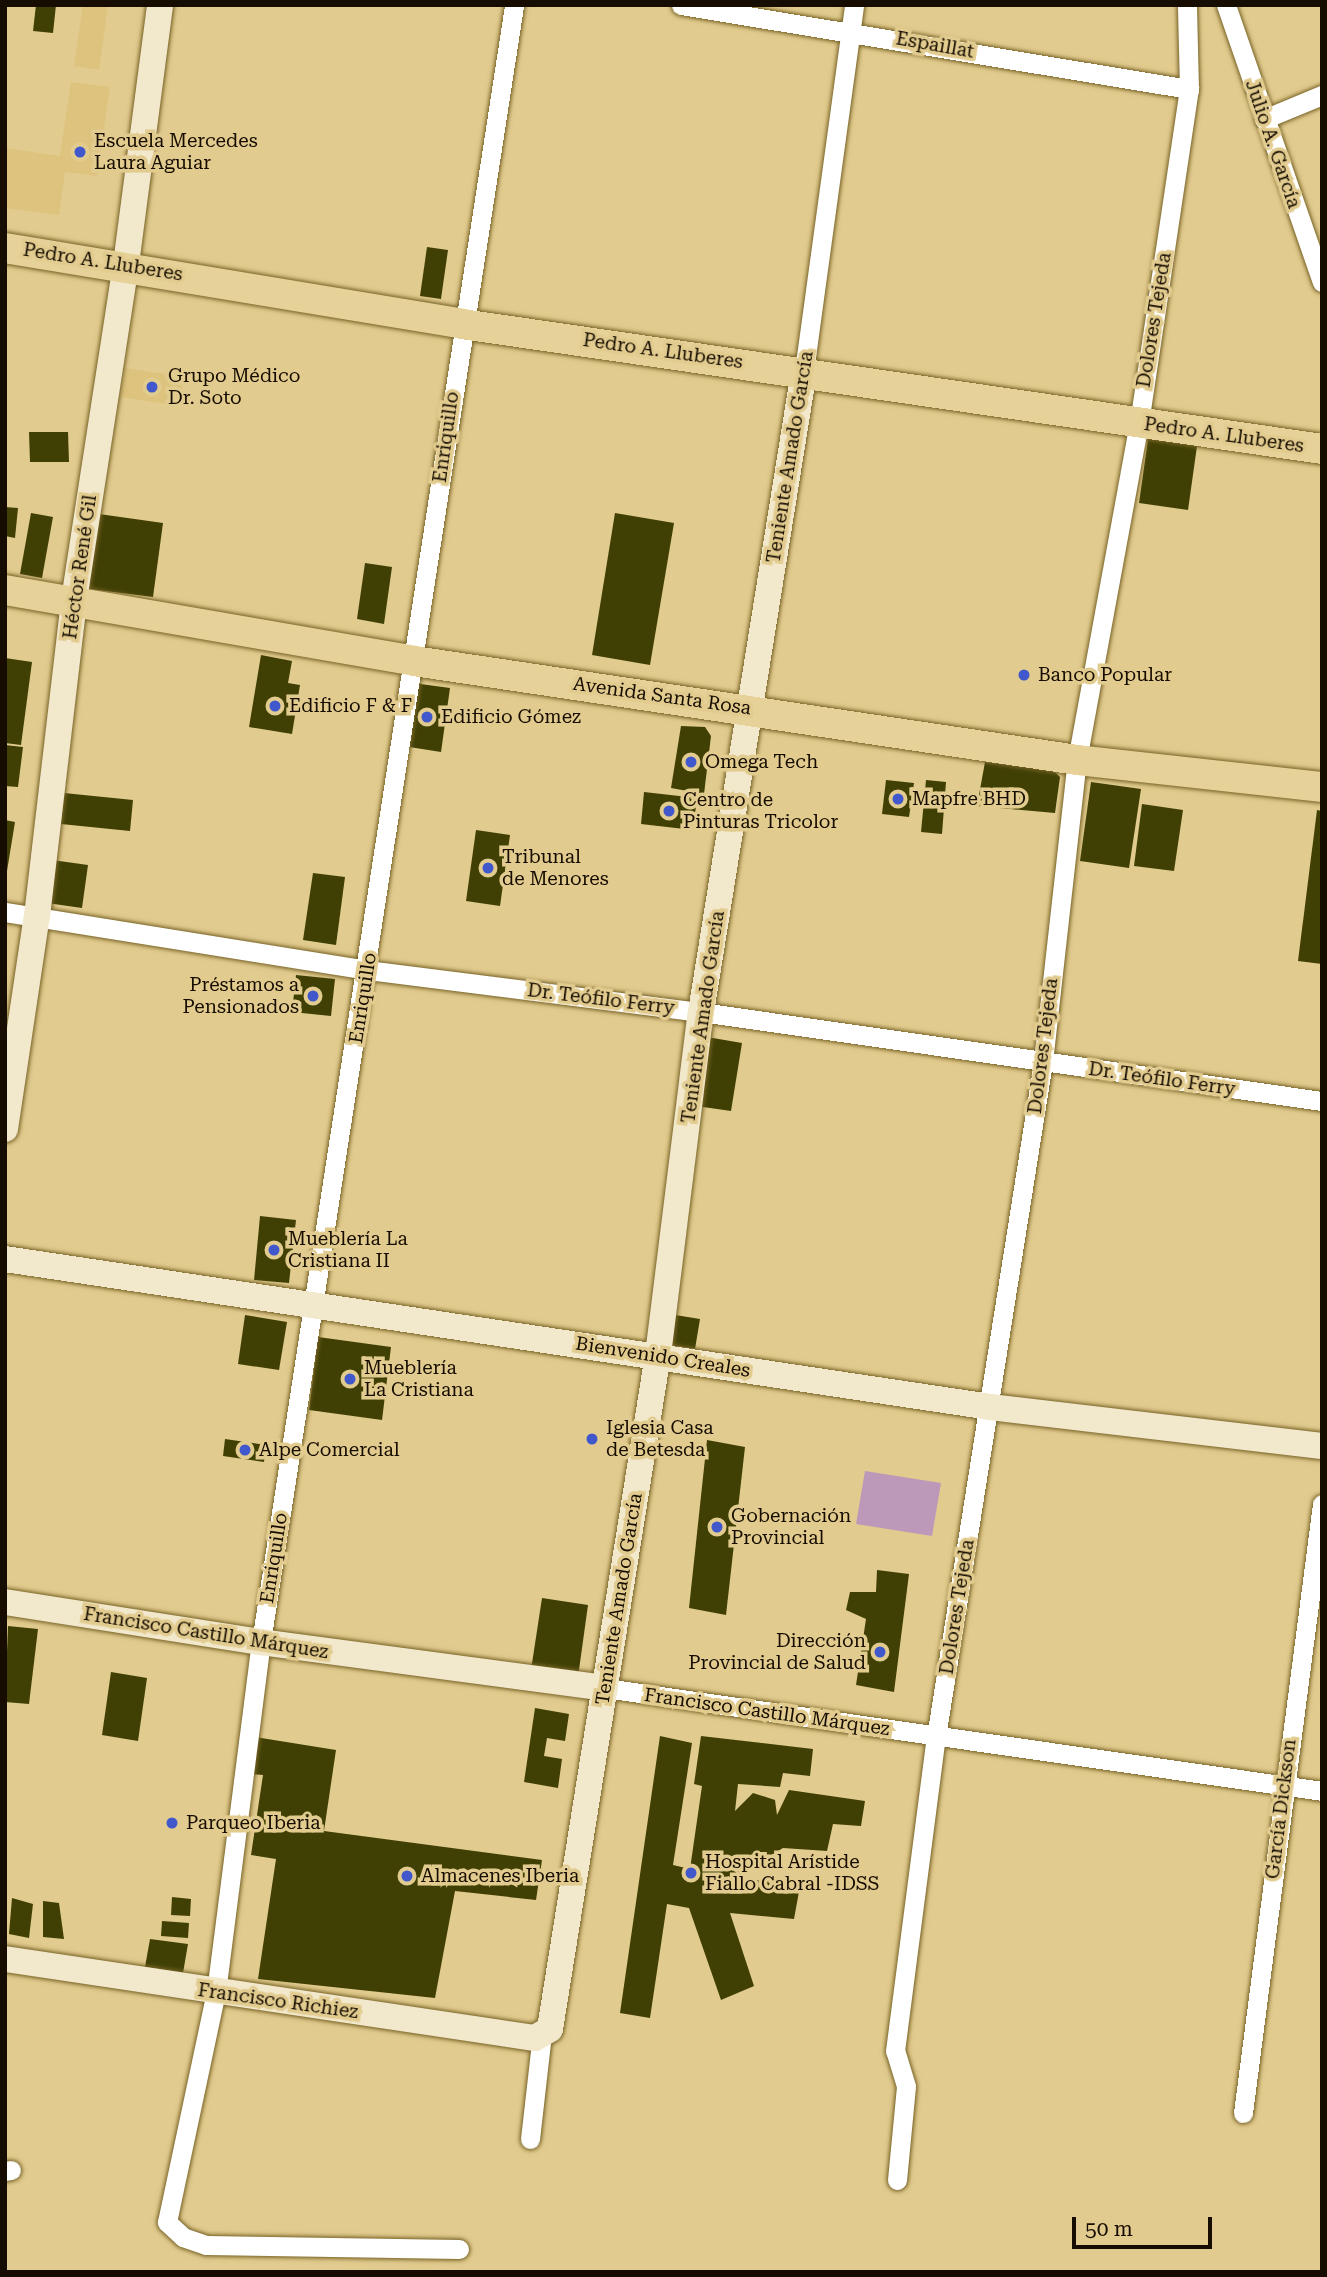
<!DOCTYPE html>
<html>
<head>
<meta charset="utf-8">
<style>
	body { margin:0 }
	#map { position:relative; width:1327px; height:2277px; overflow:hidden; background:#e2cb8e; font-family:"Roboto Serif",serif }
	div>[style] { position:absolute }
	.built>* { inset:0; background:#ddc37e }
	.green>* { inset:0; background:#bc99b8 }
	.building>* { inset:0; background:#404005 }
	.roads { filter:drop-shadow(0 0 2px #776326) drop-shadow(0 0 2px #776326) }
	.street>* { height:19px; margin:-9.5px; padding:0 9.5px; transform-origin:9.5px; border-radius:9.5px; background:#fff }
	.secondary>* { height:26px; margin:-13px; padding:0 13px; transform-origin:13px; border-radius:13px; background:#f2e8cc }
	.primary>* { height:30px; margin:-15px; padding:0 15px; transform-origin:15px; border-radius:15px; background:#e6d299 }
	.dots>* { width:19px; height:19px; translate:-50% -50%; box-sizing:border-box; border:4px solid #e2cb8e; border-radius:50% }
	span { translate:-50% -50%; white-space:nowrap; text-align:center; line-height:1.15; -webkit-text-stroke:7px #e2cb8e; paint-order:stroke }
	.street-label { font-size:19px; color:#160d00 }
	.poi-label { font-size:19px; color:#160d00 }
	.left { translate:0 -50%; text-align:left }
	.right { translate:-100% -50%; text-align:right }
	.frame { position:absolute; inset:0; border:7px solid #160d00; pointer-events:none }
	.scale { position:absolute; left:1072px; top:2217px; width:140px; height:32px; box-sizing:border-box; border:4px solid #160d00; border-top:0; padding-left:9px; font-size:21px; line-height:24px; white-space:nowrap; color:#160d00; -webkit-text-stroke:5px #e2cb8e; paint-order:stroke }
</style>
</head>
<body>
<div id="map">
	<div class="built">
		<div style="clip-path:polygon(83px 5px,108px 5px,99px 70px,74px 66px)"></div>
		<div style="clip-path:polygon(71px 82px,110px 87px,97px 176px,65px 172px,59px 215px,5px 208px,5px 148px,60px 156px)"></div>
		<div style="clip-path:polygon(125px 368px,184px 377px,180px 406px,121px 397px)"></div>
	</div>
	<div class="green">
		<div style="clip-path:polygon(865px 1471px,941px 1483px,932px 1536px,856px 1524px)"></div>
	</div>
	<div class="building">
		<div style="clip-path:polygon(36px 5px,56px 5px,53px 33px,33px 31px)"></div>
		<div style="clip-path:polygon(427px 247px,448px 250px,441px 299px,420px 296px)"></div>
		<div style="clip-path:polygon(29px 432px,68px 432px,69px 462px,30px 462px)"></div>
		<div style="clip-path:polygon(1148px 439px,1197px 446px,1188px 510px,1139px 503px)"></div>
		<div style="clip-path:polygon(5px 507px,18px 508px,15px 538px,5px 536px)"></div>
		<div style="clip-path:polygon(31px 513px,53px 517px,42px 578px,20px 574px)"></div>
		<div style="clip-path:polygon(615px 513px,674px 523px,650px 665px,592px 655px)"></div>
		<div style="clip-path:polygon(99px 514px,163px 523px,153px 597px,89px 589px)"></div>
		<div style="clip-path:polygon(365px 563px,392px 567px,384px 624px,357px 619px)"></div>
		<div style="clip-path:polygon(261px 655px,292px 661px,288px 683px,300px 685px,292px 734px,249px 727px)"></div>
		<div style="clip-path:polygon(5px 658px,32px 662px,21px 745px,5px 743px)"></div>
		<div style="clip-path:polygon(413px 683px,450px 688px,441px 752px,403px 746px)"></div>
		<div style="clip-path:polygon(681px 726px,705px 727px,711px 736px,704px 794px,671px 788px)"></div>
		<div style="clip-path:polygon(5px 745px,23px 747px,18px 787px,5px 786px)"></div>
		<div style="clip-path:polygon(985px 762px,1054px 771px,1060px 777px,1055px 813px,977px 806px)"></div>
		<div style="clip-path:polygon(886px 780px,914px 783px,909px 817px,882px 814px)"></div>
		<div style="clip-path:polygon(926px 780px,946px 782px,942px 834px,921px 832px)"></div>
		<div style="clip-path:polygon(1091px 782px,1141px 789px,1129px 868px,1080px 861px)"></div>
		<div style="clip-path:polygon(644px 792px,697px 798px,693px 830px,641px 824px)"></div>
		<div style="clip-path:polygon(64px 793px,133px 800px,130px 831px,61px 824px)"></div>
		<div style="clip-path:polygon(1142px 804px,1183px 810px,1174px 871px,1134px 866px)"></div>
		<div style="clip-path:polygon(1317px 810px,1322px 811px,1322px 964px,1298px 961px)"></div>
		<div style="clip-path:polygon(5px 820px,15px 822px,7px 871px,5px 871px)"></div>
		<div style="clip-path:polygon(476px 830px,510px 835px,500px 906px,466px 901px)"></div>
		<div style="clip-path:polygon(52px 860px,88px 865px,82px 908px,47px 903px)"></div>
		<div style="clip-path:polygon(313px 873px,345px 877px,336px 945px,303px 940px)"></div>
		<div style="clip-path:polygon(296px 975px,335px 979px,331px 1016px,292px 1012px)"></div>
		<div style="clip-path:polygon(707px 1037px,742px 1043px,731px 1111px,696px 1106px)"></div>
		<div style="clip-path:polygon(260px 1216px,296px 1220px,289px 1283px,254px 1280px)"></div>
		<div style="clip-path:polygon(669px 1314px,700px 1319px,695px 1349px,664px 1344px)"></div>
		<div style="clip-path:polygon(245px 1315px,287px 1322px,279px 1370px,238px 1364px)"></div>
		<div style="clip-path:polygon(318px 1337px,391px 1347px,382px 1420px,309px 1410px)"></div>
		<div style="clip-path:polygon(225px 1439px,266px 1445px,264px 1462px,223px 1456px)"></div>
		<div style="clip-path:polygon(707px 1440px,745px 1447px,726px 1615px,689px 1608px)"></div>
		<div style="clip-path:polygon(877px 1570px,909px 1574px,894px 1692px,856px 1685px,866px 1619px,846px 1610px,850px 1592px,876px 1592px)"></div>
		<div style="clip-path:polygon(542px 1598px,588px 1605px,578px 1677px,531px 1670px)"></div>
		<div style="clip-path:polygon(8px 1626px,38px 1629px,29px 1704px,5px 1702px)"></div>
		<div style="clip-path:polygon(111px 1672px,147px 1678px,138px 1741px,102px 1735px)"></div>
		<div style="clip-path:polygon(535px 1708px,569px 1714px,565px 1741px,547px 1738px,544px 1756px,562px 1759px,558px 1788px,524px 1782px)"></div>
		<div style="clip-path:polygon(660px 1736px,692px 1743px,673px 1865px,690px 1869px,702px 1786px,694px 1784px,701px 1736px,813px 1749px,810px 1776px,783px 1773px,780px 1787px,738px 1784px,735px 1811px,753px 1793px,775px 1800px,777px 1815px,789px 1790px,865px 1801px,861px 1826px,833px 1824px,827px 1851px,783px 1848px,735px 1877px,800px 1886px,794px 1919px,730px 1913px,754px 1986px,721px 2000px,689px 1908px,667px 1904px,650px 2018px,620px 2013px)"></div>
		<div style="clip-path:polygon(255px 1737px,336px 1750px,324px 1831px,542px 1860px,536px 1900px,455px 1891px,435px 1998px,258px 1979px,276px 1859px,251px 1855px,263px 1775px,250px 1774px)"></div>
		<div style="clip-path:polygon(172px 1897px,191px 1899px,190px 1916px,171px 1915px)"></div>
		<div style="clip-path:polygon(12px 1898px,33px 1904px,29px 1938px,9px 1934px)"></div>
		<div style="clip-path:polygon(43px 1901px,59px 1903px,64px 1939px,43px 1937px)"></div>
		<div style="clip-path:polygon(162px 1921px,189px 1923px,188px 1938px,161px 1936px)"></div>
		<div style="clip-path:polygon(150px 1939px,188px 1944px,183px 1973px,145px 1967px)"></div>
	</div>
	<div class="roads">
		<div class="street">
			<div style="left:681px;top:5px;width:515px;rotate:9.39deg"></div>
			<div style="left:1226px;top:5px;width:293px;rotate:70.9deg"></div>
			<div style="left:1264px;top:119px;width:63px;rotate:-22.5deg"></div>
			<div style="left:804px;top:371px;width:369px;rotate:-82.2deg"></div>
			<div style="left:5px;top:912px;width:368px;rotate:9.1deg"></div>
			<div style="left:368px;top:970px;width:336px;rotate:7.2deg"></div>
			<div style="left:701px;top:1012px;width:627px;rotate:8.16deg"></div>
			<div style="left:605px;top:1688px;width:724px;rotate:8.17deg"></div>
			<div style="left:1243px;top:2113px;width:614px;rotate:-82.61deg"></div>
			<div style="left:530px;top:2139px;width:106px;rotate:-83.5deg"></div>
			<div style="left:5px;top:2171px;width:6px;rotate:-9deg"></div>
			<div style="left:897px;top:2180px;width:94px;rotate:-84.5deg"></div>
			<div style="left:906px;top:2086px;width:37px;rotate:-107deg"></div>
			<div style="left:895px;top:2051px;width:317px;rotate:-82.6deg"></div>
			<div style="left:936px;top:1737px;width:683px;rotate:-80.99deg"></div>
			<div style="left:1043px;top:1062px;width:304px;rotate:-83.6deg"></div>
			<div style="left:1077px;top:760px;width:343px;rotate:-79.6deg"></div>
			<div style="left:1139px;top:423px;width:338px;rotate:-81.5deg"></div>
			<div style="left:1189px;top:89px;width:84px;rotate:-91.4deg"></div>
			<div style="left:459px;top:2249px;width:253px;rotate:-179.1deg"></div>
			<div style="left:206px;top:2245px;width:24px;rotate:-161deg"></div>
			<div style="left:183px;top:2237px;width:22px;rotate:-137deg"></div>
			<div style="left:167px;top:2222px;width:235px;rotate:-78deg"></div>
			<div style="left:216px;top:1992px;width:353px;rotate:-82.7deg"></div>
			<div style="left:261px;top:1642px;width:1656px;rotate:-81.21deg"></div>
		</div>
		<div class="secondary">
			<div style="left:5px;top:1129px;width:215px;rotate:-81.5deg"></div>
			<div style="left:37px;top:916px;width:318px;rotate:-83.3deg"></div>
			<div style="left:74px;top:600px;width:340px;rotate:-81.2deg"></div>
			<div style="left:126px;top:264px;width:261px;rotate:-82.5deg"></div>
			<div style="left:5px;top:1259px;width:996px;rotate:8.54deg"></div>
			<div style="left:990px;top:1407px;width:334px;rotate:6.7deg"></div>
			<div style="left:5px;top:1602px;width:259px;rotate:8.9deg"></div>
			<div style="left:261px;top:1642px;width:347px;rotate:7.6deg"></div>
			<div style="left:5px;top:1959px;width:536px;rotate:8.48deg"></div>
			<div style="left:535px;top:2038px;width:17px;rotate:-31deg"></div>
			<div style="left:550px;top:2029px;width:683px;rotate:-80.9deg"></div>
			<div style="left:658px;top:1355px;width:346px;rotate:-82.9deg"></div>
			<div style="left:701px;top:1012px;width:649px;rotate:-80.87deg"></div>
		</div>
		<div class="primary">
			<div style="left:5px;top:248px;width:463px;rotate:9.4deg"></div>
			<div style="left:462px;top:324px;width:869px;rotate:8.27deg"></div>
			<div style="left:5px;top:590px;width:415px;rotate:9.8deg"></div>
			<div style="left:414px;top:661px;width:670px;rotate:8.49deg"></div>
			<div style="left:1077px;top:760px;width:246px;rotate:6.3deg"></div>
		</div>
	</div>
	<div class="dots">
		<div style="left:80px;top:152px;background:#4058cb"></div>
		<div style="left:152px;top:387px;background:#4058cb"></div>
		<div style="left:1024px;top:675px;background:#4058cb"></div>
		<div style="left:275px;top:706px;background:#4058cb"></div>
		<div style="left:427px;top:717px;background:#4058cb"></div>
		<div style="left:691px;top:762px;background:#4058cb"></div>
		<div style="left:898px;top:799px;background:#4058cb"></div>
		<div style="left:669px;top:811px;background:#4058cb"></div>
		<div style="left:488px;top:868px;background:#4058cb"></div>
		<div style="left:313px;top:996px;background:#4058cb"></div>
		<div style="left:274px;top:1250px;background:#4058cb"></div>
		<div style="left:350px;top:1379px;background:#4058cb"></div>
		<div style="left:592px;top:1439px;background:#4058cb"></div>
		<div style="left:245px;top:1450px;background:#4058cb"></div>
		<div style="left:717px;top:1527px;background:#4058cb"></div>
		<div style="left:880px;top:1652px;background:#4058cb"></div>
		<div style="left:172px;top:1823px;background:#4058cb"></div>
		<div style="left:691px;top:1873px;background:#4058cb"></div>
		<div style="left:407px;top:1876px;background:#4058cb"></div>
	</div>
	<div class="street-label">
		<span style="left:935px;top:45px;rotate:10deg">Espaillat</span>
		<span style="left:1273px;top:144px;rotate:71deg">Julio A. García</span>
		<span style="left:103px;top:262px;rotate:9deg">Pedro A. Lluberes</span>
		<span style="left:1154px;top:320px;rotate:-81deg">Dolores Tejeda</span>
		<span style="left:663px;top:351px;rotate:8deg">Pedro A. Lluberes</span>
		<span style="left:1224px;top:435px;rotate:8deg">Pedro A. Lluberes</span>
		<span style="left:446px;top:437px;rotate:-82deg">Enriquillo</span>
		<span style="left:790px;top:457px;rotate:-81deg">Teniente Amado García</span>
		<span style="left:80px;top:567px;rotate:-82deg">Héctor René Gil</span>
		<span style="left:662px;top:696px;rotate:8deg">Avenida Santa Rosa</span>
		<span style="left:363px;top:998px;rotate:-81deg">Enriquillo</span>
		<span style="left:601px;top:999px;rotate:7deg">Dr. Teófilo Ferry</span>
		<span style="left:703px;top:1017px;rotate:-82deg">Teniente Amado García</span>
		<span style="left:1043px;top:1046px;rotate:-83deg">Dolores Tejeda</span>
		<span style="left:1162px;top:1079px;rotate:8deg">Dr. Teófilo Ferry</span>
		<span style="left:663px;top:1357px;rotate:9deg">Bienvenido Creales</span>
		<span style="left:274px;top:1558px;rotate:-81deg">Enriquillo</span>
		<span style="left:619px;top:1599px;rotate:-81deg">Teniente Amado García</span>
		<span style="left:957px;top:1607px;rotate:-81deg">Dolores Tejeda</span>
		<span style="left:206px;top:1633px;rotate:9deg">Francisco Castillo Márquez</span>
		<span style="left:767px;top:1712px;rotate:8deg">Francisco Castillo Márquez</span>
		<span style="left:1281px;top:1809px;rotate:-83deg">García Dickson</span>
		<span style="left:278px;top:2001px;rotate:8deg">Francisco Richiez</span>
	</div>
	<div class="poi-label">
		<span class="left" style="left:94px;top:152px">Escuela Mercedes<br>Laura Aguiar</span>
		<span class="left" style="left:168px;top:387px">Grupo Médico<br>Dr. Soto</span>
		<span class="left" style="left:1038px;top:675px">Banco Popular</span>
		<span class="left" style="left:289px;top:706px">Edificio F &amp; F</span>
		<span class="left" style="left:441px;top:717px">Edificio Gómez</span>
		<span class="left" style="left:705px;top:762px">Omega Tech</span>
		<span class="left" style="left:912px;top:799px">Mapfre BHD</span>
		<span class="left" style="left:683px;top:811px">Centro de<br>Pinturas Tricolor</span>
		<span class="left" style="left:502px;top:868px">Tribunal<br>de Menores</span>
		<span class="right" style="left:299px;top:996px">Préstamos a<br>Pensionados</span>
		<span class="left" style="left:288px;top:1250px">Mueblería La<br>Cristiana II</span>
		<span class="left" style="left:364px;top:1379px">Mueblería<br>La Cristiana</span>
		<span class="left" style="left:606px;top:1439px">Iglesia Casa<br>de Betesda</span>
		<span class="left" style="left:259px;top:1450px">Alpe Comercial</span>
		<span class="left" style="left:731px;top:1527px">Gobernación<br>Provincial</span>
		<span class="right" style="left:866px;top:1652px">Dirección<br>Provincial de Salud</span>
		<span class="left" style="left:186px;top:1823px">Parqueo Iberia</span>
		<span class="left" style="left:705px;top:1873px">Hospital Arístide<br>Fiallo Cabral -IDSS</span>
		<span class="left" style="left:421px;top:1876px">Almacenes Iberia</span>
	</div>
	<div class="frame"></div>
	<div class="scale">50 m</div>
</div>
</body>
</html>
